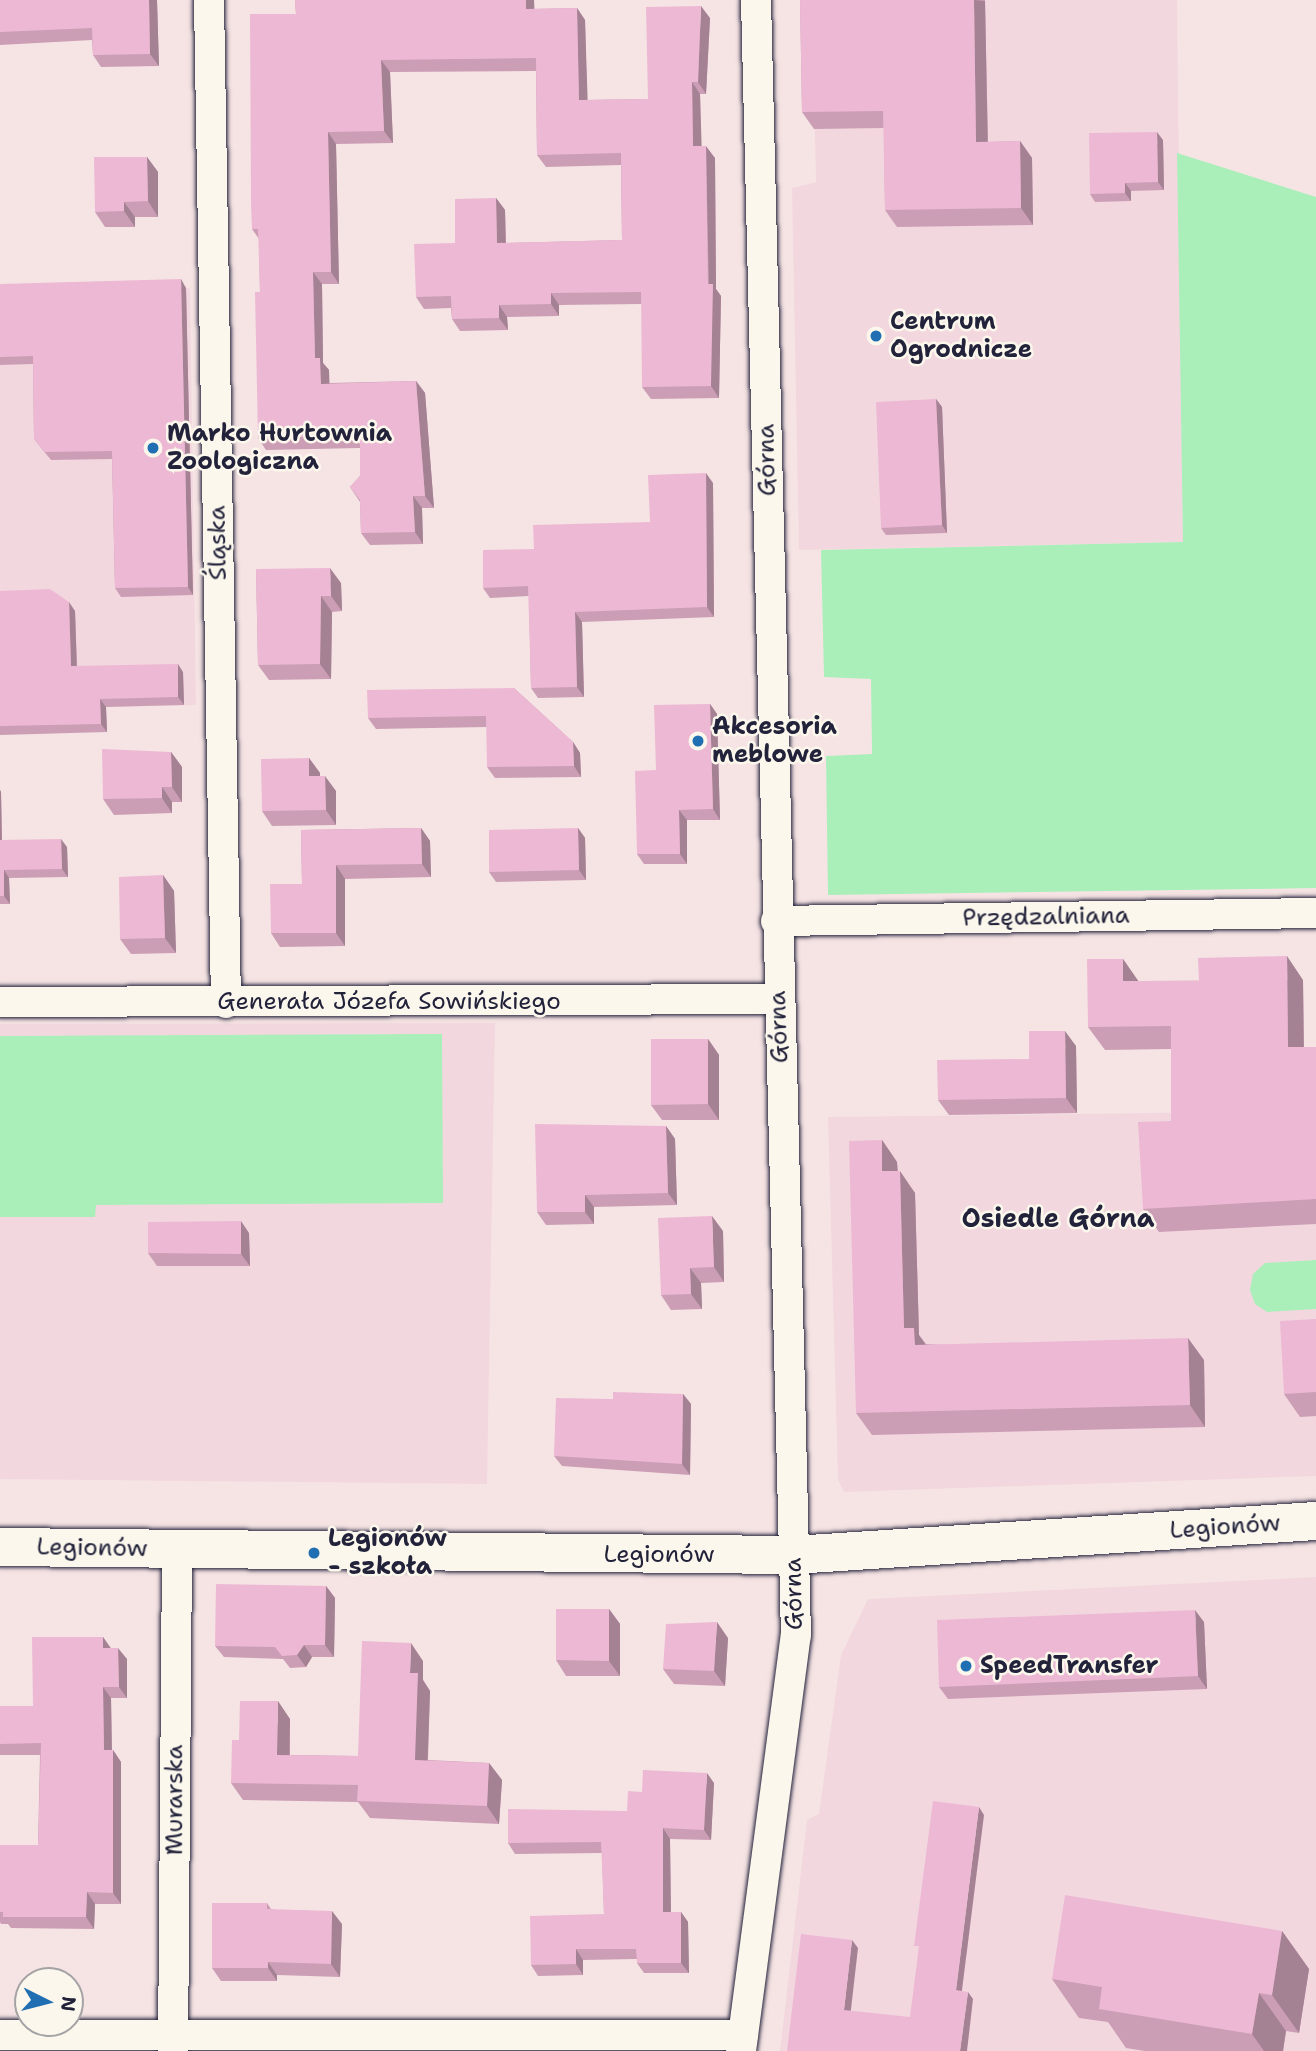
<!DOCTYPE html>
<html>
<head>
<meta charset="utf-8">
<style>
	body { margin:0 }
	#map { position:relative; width:1316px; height:2051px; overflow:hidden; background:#f6e4e4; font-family:"Shantell Sans",sans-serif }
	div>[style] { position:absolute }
	.built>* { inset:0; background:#f3d7df }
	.green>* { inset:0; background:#aaefba }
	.roads { filter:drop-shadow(0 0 2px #22223b) drop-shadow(0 0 2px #22223b) }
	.street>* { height:30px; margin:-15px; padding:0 15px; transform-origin:15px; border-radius:15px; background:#fbf7ec }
	.secondary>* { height:38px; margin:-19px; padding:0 19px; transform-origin:19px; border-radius:19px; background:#fbf7ec }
	.wall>* { inset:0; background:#cb9eb5 }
	.shaded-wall>* { inset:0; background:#a58194 }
	.building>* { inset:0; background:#ecb8d3 }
	.dots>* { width:19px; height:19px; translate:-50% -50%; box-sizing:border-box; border:4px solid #fbf7ec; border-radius:50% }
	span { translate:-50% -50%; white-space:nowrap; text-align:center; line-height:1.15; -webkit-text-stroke:5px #fbf7ec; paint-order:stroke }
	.poi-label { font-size:24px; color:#22223b; font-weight:700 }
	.left { translate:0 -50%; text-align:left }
	.street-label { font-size:24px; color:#22223b }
	.neighbourhood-label { font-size:26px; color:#22223b; font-weight:700 }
	.north { position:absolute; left:14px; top:1967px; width:70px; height:70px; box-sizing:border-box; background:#fbf7ec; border:2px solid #a4a2a5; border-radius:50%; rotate:96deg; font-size:19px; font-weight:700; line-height:28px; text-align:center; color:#22223b }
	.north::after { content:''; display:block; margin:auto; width:24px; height:32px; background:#1f6fb2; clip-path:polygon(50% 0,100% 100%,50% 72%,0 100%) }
</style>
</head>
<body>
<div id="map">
	<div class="built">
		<div style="clip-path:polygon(812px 0,1177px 0,1183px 542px,799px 550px,792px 188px,816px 182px)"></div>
		<div style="clip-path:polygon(190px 288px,196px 705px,0 709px,0 292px)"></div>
		<div style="clip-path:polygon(495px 1023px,487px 1484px,0 1479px,0 1024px)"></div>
		<div style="clip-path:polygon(1316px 1111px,1316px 1476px,844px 1492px,838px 1480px,828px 1117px)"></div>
		<div style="clip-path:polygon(1316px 1577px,1316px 2051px,780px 2051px,807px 1820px,819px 1814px,841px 1655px,868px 1599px)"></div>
	</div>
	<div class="green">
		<div style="clip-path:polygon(1177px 153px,1316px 197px,1316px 888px,828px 895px,826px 756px,872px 754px,871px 679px,824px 677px,821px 550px,1183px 542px)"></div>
		<div style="clip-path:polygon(442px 1034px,443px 1203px,96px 1205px,95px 1217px,0 1217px,0 1036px)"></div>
		<div style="clip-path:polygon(1316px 1260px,1316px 1309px,1267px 1312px,1255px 1304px,1250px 1290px,1253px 1274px,1265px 1263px)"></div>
	</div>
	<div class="roads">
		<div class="street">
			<div style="left:209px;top:0;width:1003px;rotate:89.03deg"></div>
			<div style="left:776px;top:921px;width:540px;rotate:-0.85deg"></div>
			<div style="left:0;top:1002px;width:778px;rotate:-0.22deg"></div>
			<div style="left:0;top:2035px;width:743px"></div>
			<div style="left:173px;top:2051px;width:502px;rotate:-89.54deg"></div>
			<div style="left:741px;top:2051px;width:419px;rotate:-82.5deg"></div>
			<div style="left:796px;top:1636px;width:1636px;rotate:-91.4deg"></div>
		</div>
		<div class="secondary">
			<div style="left:0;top:1547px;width:794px;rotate:0.58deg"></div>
			<div style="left:794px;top:1555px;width:523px;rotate:-3.73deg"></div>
		</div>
	</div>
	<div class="wall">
		<div style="clip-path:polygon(0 0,157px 0,159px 66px,101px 67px,93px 55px,92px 40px,0 45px)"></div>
		<div style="clip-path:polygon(295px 0,534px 0,534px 9px,577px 8px,585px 20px,587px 100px,648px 99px,710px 18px,706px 94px,700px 94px,701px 146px,715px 158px,716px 289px,721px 296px,719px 398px,651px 399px,642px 387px,642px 304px,559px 305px,559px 316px,507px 317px,508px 330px,460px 331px,452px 319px,451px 308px,424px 309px,416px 297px,455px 243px,496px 198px,505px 210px,506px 243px,622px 240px,621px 165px,546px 167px,537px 155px,536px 71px,390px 72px,393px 143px,336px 144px,339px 284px,322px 284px,323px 363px,329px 370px,329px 383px,416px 381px,425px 393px,434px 508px,422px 508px,423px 544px,370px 545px,361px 533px,360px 502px,350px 487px,360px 476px,360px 448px,266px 450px,258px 438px,260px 292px,259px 239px,252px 229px,296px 14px)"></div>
		<div style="clip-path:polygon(800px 0,985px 0,988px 142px,1020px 141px,1032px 158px,1033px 225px,897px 227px,885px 210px,884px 128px,814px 129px,802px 112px)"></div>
		<div style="clip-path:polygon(1163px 140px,1164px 190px,1131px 191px,1131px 201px,1095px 202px,1090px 194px)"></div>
		<div style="clip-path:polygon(147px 157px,158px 172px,158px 217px,135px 217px,135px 227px,105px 227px,95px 212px)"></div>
		<div style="clip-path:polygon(0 284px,186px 288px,193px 595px,121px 597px,115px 588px,112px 459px,51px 460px,34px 439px,33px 364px,0 365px)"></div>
		<div style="clip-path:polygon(936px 399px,942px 407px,947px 533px,886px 535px,881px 528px)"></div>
		<div style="clip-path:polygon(713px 483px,714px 617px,582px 622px,584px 697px,538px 698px,531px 688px,529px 596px,490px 598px,483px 588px,534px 549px,650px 522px)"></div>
		<div style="clip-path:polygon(256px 569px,341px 583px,342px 611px,332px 612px,331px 679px,269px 680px,258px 665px)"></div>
		<div style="clip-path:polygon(0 591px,75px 611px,77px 666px,183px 672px,184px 705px,106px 707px,107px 732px,0 735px)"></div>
		<div style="clip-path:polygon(514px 688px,573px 742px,580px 753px,581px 777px,495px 778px,487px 767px,487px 727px,376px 729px,368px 718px)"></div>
		<div style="clip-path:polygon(710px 704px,717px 714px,720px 820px,687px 820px,687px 864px,644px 864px,637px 854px,656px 770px)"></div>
		<div style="clip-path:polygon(171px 752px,182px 767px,182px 802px,172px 802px,172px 813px,114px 815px,103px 799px)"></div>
		<div style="clip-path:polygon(309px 758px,320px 773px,320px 776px,336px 791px,336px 825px,272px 826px,262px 811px)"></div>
		<div style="clip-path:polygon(0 790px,1px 792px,2px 840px,67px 847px,68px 877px,9px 878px,10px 904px,0 904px)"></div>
		<div style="clip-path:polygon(421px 828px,430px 841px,431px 877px,345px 879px,345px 946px,280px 947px,271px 933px,302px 884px,301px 830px)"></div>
		<div style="clip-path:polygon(578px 828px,585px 838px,586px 880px,496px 882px,489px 872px)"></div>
		<div style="clip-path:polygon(163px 875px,174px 891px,176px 953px,131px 954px,120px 939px)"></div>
		<div style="clip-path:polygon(1123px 959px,1138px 981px,1303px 980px,1304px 1047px,1316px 1047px,1316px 1224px,1159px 1232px,1143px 1209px,1171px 1121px,1171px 1049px,1105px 1050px,1088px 1027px)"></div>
		<div style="clip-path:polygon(708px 1039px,719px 1055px,719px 1120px,662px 1120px,651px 1105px)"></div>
		<div style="clip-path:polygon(1076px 1046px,1077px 1113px,949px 1115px,938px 1100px,1029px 1059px)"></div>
		<div style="clip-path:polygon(666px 1126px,675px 1139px,677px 1205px,594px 1207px,594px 1224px,546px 1225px,537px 1212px)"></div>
		<div style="clip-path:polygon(882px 1140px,897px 1162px,898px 1171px,915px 1193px,919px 1335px,926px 1344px,1204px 1360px,1205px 1427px,872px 1435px,856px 1413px)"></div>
		<div style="clip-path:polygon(723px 1231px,724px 1282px,701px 1283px,702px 1309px,671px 1310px,661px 1295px)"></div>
		<div style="clip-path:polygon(249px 1233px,250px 1266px,157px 1266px,148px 1253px)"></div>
		<div style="clip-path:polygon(1316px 1319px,1316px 1416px,1300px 1417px,1284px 1394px)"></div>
		<div style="clip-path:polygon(683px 1394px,691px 1404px,690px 1475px,562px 1466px,554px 1456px,613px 1399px)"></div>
		<div style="clip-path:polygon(326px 1586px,335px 1598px,334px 1657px,312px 1657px,306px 1667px,290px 1668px,283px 1659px,224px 1657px,215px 1646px)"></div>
		<div style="clip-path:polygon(609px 1609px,620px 1624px,620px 1676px,566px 1676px,556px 1660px)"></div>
		<div style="clip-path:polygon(1204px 1622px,1207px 1689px,948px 1699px,939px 1687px)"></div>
		<div style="clip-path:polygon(103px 1637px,111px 1648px,127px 1659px,127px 1698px,111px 1698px,112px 1750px,113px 1750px,121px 1762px,121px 1904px,95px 1904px,94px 1929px,11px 1928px,8px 1924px,1px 1924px,0 1922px,0 1845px,38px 1845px,40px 1755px,0 1755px,0 1706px,33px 1706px)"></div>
		<div style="clip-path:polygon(728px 1638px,725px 1686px,674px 1684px,663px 1669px)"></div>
		<div style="clip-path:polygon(423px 1661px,423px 1680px,430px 1691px,428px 1760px,489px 1763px,502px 1780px,499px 1824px,370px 1818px,358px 1802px,243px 1800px,231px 1783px,239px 1740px,290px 1719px,290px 1755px,358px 1756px)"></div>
		<div style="clip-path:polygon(714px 1783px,711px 1840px,670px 1839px,671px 1912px,681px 1912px,688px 1922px,689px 1973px,644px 1973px,637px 1963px,637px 1959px,583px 1960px,583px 1975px,538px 1976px,531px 1965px,604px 1914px,602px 1853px,515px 1854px,508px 1843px,627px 1811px,642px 1792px)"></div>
		<div style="clip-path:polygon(267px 1903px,271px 1909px,342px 1924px,340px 1977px,277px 1975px,277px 1981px,221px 1981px,212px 1968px)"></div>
		<div style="clip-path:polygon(1282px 1931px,1309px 1969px,1299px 2033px,1286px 2031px,1283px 2051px,1145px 2051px,1126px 2048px,1108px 2022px,1079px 2018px,1052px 1979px)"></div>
	</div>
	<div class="shaded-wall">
		<div style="clip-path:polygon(149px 0,157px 0,159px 66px,150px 54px)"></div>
		<div style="clip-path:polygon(526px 0,534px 0,535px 21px,526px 9px)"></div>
		<div style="clip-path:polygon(974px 0,985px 1px,988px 159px,976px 142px)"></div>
		<div style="clip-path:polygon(701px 6px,710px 18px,706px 94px,698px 82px)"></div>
		<div style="clip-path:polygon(577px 8px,585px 20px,588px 112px,579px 100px)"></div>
		<div style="clip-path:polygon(381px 60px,390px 72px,393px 143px,384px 131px)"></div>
		<div style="clip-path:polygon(692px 82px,700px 94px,702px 158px,693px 146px)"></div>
		<div style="clip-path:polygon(328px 132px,336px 144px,339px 284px,331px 272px)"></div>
		<div style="clip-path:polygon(1157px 132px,1163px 140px,1164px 190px,1158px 182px)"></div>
		<div style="clip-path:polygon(1020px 141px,1032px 158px,1033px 225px,1021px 208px)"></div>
		<div style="clip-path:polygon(706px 146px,715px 158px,716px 289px,721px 296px,719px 398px,711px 386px)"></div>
		<div style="clip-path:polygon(147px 157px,158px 172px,158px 217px,148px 201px)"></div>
		<div style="clip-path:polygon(1125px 183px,1131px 191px,1131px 201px,1125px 193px)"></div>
		<div style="clip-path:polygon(496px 198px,505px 210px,506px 255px,497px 243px)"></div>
		<div style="clip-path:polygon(124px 202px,135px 217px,135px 227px,124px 211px)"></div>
		<div style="clip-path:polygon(313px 272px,322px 284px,323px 363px,329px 370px,330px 396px,321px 384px,315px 358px)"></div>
		<div style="clip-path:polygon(181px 279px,186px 288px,193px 595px,188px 587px)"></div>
		<div style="clip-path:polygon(551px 293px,559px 305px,559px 316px,551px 304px)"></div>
		<div style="clip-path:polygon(499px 305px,507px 317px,508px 330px,499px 318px)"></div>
		<div style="clip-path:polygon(416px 381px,425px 393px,434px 508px,425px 496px)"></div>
		<div style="clip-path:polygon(936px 399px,942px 407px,947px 533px,942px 525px)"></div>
		<div style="clip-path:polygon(706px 473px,713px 483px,714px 617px,707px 607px)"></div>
		<div style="clip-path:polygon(413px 496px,422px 508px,423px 544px,415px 532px)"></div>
		<div style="clip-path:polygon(330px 568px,341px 583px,342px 611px,331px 596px)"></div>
		<div style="clip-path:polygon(321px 596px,332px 612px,331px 679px,320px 664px)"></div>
		<div style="clip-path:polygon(69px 602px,75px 611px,77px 674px,71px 666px)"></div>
		<div style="clip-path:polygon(575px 612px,582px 622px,584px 697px,577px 687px)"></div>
		<div style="clip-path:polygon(178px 664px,183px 672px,184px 705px,178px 697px)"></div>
		<div style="clip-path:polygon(100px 699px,106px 707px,107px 732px,101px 724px)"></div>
		<div style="clip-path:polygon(710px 704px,717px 714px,720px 820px,713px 809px)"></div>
		<div style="clip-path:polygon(573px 742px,580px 753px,581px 777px,574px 766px)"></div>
		<div style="clip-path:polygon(171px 752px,182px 767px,182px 802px,172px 787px)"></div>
		<div style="clip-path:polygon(309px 758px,320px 773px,320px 791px,309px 776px)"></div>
		<div style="clip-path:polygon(325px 776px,336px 791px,336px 825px,326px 810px)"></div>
		<div style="clip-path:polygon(162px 787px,172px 802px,172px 813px,162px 798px)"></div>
		<div style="clip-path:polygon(0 790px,1px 792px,2px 848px,0 845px)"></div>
		<div style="clip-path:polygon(679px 810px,687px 820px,687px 864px,680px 854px)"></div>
		<div style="clip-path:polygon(421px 828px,430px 841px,431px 877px,422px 864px)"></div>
		<div style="clip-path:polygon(578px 828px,585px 838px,586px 880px,579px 870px)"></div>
		<div style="clip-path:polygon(61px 839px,67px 847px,68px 877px,62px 869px)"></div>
		<div style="clip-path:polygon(336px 865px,345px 879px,345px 946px,336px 933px)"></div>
		<div style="clip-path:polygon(4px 870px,9px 878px,10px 904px,4px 896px)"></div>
		<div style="clip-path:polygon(163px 875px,174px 891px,176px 953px,165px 938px)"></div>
		<div style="clip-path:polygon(1287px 956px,1303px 980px,1304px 1071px,1288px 1047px)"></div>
		<div style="clip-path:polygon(1123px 959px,1139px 982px,1123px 981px)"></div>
		<div style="clip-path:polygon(1065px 1031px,1076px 1046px,1077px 1113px,1066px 1098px)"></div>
		<div style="clip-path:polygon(708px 1039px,719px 1055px,719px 1120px,708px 1104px)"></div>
		<div style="clip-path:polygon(666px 1126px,675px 1139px,677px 1205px,668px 1193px)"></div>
		<div style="clip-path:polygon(882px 1140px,897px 1162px,898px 1193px,882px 1171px)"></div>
		<div style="clip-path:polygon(900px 1171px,915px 1193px,919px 1335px,930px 1351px,930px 1367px,904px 1328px)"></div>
		<div style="clip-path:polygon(585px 1195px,594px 1207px,594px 1224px,585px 1212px)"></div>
		<div style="clip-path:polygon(712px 1216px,723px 1231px,724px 1282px,714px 1267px)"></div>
		<div style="clip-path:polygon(241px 1221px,249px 1233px,250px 1266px,241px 1254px)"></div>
		<div style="clip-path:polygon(690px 1268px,701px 1283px,702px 1309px,691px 1294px)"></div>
		<div style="clip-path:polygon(1188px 1338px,1204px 1360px,1205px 1427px,1190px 1405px)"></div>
		<div style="clip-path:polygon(683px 1394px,691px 1404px,690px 1475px,682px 1464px)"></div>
		<div style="clip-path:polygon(326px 1586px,335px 1598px,334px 1657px,325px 1645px)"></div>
		<div style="clip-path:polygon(609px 1609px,620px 1624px,620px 1676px,609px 1661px)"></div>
		<div style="clip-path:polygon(1195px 1610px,1204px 1622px,1207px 1689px,1198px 1676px)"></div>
		<div style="clip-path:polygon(717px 1622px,728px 1638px,725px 1686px,714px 1671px)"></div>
		<div style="clip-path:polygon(103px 1637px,111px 1649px,103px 1648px)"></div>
		<div style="clip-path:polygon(411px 1643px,423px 1661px,423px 1680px,430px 1691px,427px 1777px,415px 1760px,410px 1673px)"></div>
		<div style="clip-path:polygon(304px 1645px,312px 1657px,306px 1667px,297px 1655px)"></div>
		<div style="clip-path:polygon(118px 1648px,127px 1659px,127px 1698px,119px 1687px)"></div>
		<div style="clip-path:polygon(103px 1687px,111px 1698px,112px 1761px,104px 1750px)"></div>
		<div style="clip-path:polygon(278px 1701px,290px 1719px,289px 1773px,277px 1755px)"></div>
		<div style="clip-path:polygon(113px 1750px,121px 1762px,121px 1904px,113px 1893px)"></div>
		<div style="clip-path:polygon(489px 1763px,502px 1780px,499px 1824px,487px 1806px)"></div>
		<div style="clip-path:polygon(707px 1773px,714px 1783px,711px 1840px,704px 1830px)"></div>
		<div style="clip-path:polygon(979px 1807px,984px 1815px,961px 1998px,956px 1990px)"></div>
		<div style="clip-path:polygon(663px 1828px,670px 1839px,671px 1922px,663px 1912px)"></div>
		<div style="clip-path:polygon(87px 1892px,95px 1904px,94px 1929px,86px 1917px)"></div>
		<div style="clip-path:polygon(332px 1911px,342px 1924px,340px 1977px,331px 1964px)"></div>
		<div style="clip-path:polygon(681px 1912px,688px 1922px,689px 1973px,681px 1963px)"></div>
		<div style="clip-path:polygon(1282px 1931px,1309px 1969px,1299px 2033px,1272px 1995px)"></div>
		<div style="clip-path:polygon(852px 1940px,858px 1948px,850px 2018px,844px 2010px)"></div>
		<div style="clip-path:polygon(576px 1949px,583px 1960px,583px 1975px,576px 1964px)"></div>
		<div style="clip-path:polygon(268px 1962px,277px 1975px,277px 1981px,268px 1968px)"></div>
		<div style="clip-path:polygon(968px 1992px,973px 1999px,967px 2051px,960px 2051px)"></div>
		<div style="clip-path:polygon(1259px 1993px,1286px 2031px,1283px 2051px,1264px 2051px,1252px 2034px)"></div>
	</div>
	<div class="building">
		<div style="clip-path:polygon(0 0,149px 0,150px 54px,93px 55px,92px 28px,0 32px)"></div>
		<div style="clip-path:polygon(295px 0,526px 0,526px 9px,577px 8px,579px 100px,648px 99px,646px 7px,701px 6px,698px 82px,692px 82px,693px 146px,706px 146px,708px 284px,713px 284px,711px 386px,642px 387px,641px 292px,551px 293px,551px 304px,499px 305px,499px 318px,452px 319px,451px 296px,416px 297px,414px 244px,455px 243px,455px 199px,496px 198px,497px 243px,622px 240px,621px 153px,537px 155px,536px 58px,381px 60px,384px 131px,328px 132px,331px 272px,313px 272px,315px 358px,320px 358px,321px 384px,416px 381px,425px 496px,413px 496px,415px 532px,361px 533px,360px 500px,350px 487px,360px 476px,360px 436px,258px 438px,255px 292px,260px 292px,258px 229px,252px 229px,251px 204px,250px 14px,296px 14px)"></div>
		<div style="clip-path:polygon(800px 0,974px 0,976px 142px,1020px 141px,1021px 208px,885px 210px,883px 111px,802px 112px)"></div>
		<div style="clip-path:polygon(1157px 132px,1158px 182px,1125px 183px,1125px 193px,1090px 194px,1089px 133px)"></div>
		<div style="clip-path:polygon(94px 157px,147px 157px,148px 201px,124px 202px,124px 211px,95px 212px)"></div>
		<div style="clip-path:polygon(181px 279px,188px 587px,115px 588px,112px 451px,45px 452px,34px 439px,33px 356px,0 357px,0 284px)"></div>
		<div style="clip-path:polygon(936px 399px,942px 525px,881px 528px,876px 402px)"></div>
		<div style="clip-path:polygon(706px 473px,707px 607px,575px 612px,577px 687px,531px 688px,528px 586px,483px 588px,483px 550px,534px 549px,533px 525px,650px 522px,648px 475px)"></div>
		<div style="clip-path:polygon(330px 568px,331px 596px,321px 596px,320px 664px,258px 665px,256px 569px)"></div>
		<div style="clip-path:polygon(50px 589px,69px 602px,71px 666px,178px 664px,178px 697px,100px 699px,101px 724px,0 726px,0 591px)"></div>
		<div style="clip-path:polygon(514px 688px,573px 742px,574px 766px,487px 767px,486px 716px,368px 718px,367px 690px)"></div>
		<div style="clip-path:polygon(710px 704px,713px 809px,679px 810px,680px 854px,637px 854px,635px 771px,656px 770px,654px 705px)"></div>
		<div style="clip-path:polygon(102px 749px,171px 752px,172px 787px,162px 787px,162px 798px,103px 799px)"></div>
		<div style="clip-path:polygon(309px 758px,309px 776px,325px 776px,326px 810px,262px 811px,261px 759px)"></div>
		<div style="clip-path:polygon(421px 828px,422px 864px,336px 865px,336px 933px,271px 933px,270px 884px,302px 884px,301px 830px)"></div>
		<div style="clip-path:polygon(578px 828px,579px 870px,489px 872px,489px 830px)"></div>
		<div style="clip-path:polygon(61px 839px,62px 869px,4px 870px,4px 896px,0 896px,0 840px)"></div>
		<div style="clip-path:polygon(163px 875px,165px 938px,120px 939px,119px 877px)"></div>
		<div style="clip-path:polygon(1287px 956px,1288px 1047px,1316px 1047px,1316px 1199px,1143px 1209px,1138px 1122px,1171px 1121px,1171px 1026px,1088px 1027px,1087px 959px,1123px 959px,1123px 981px,1199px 981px,1198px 958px)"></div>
		<div style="clip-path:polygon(1029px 1031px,1065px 1031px,1066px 1098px,938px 1100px,937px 1060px,1029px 1059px)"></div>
		<div style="clip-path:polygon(651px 1039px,708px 1039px,708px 1104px,651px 1105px)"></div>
		<div style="clip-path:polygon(535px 1124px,666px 1126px,668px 1193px,585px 1195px,585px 1212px,537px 1212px)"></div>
		<div style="clip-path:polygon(882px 1140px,882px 1171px,900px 1171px,904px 1328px,914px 1328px,915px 1345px,1188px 1338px,1190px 1405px,856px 1413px,849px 1141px)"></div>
		<div style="clip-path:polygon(712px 1216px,714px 1267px,690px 1268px,691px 1294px,661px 1295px,658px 1218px)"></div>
		<div style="clip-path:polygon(241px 1221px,241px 1254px,148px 1253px,148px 1222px)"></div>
		<div style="clip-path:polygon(1316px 1319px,1316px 1392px,1284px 1394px,1280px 1321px)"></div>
		<div style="clip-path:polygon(613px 1392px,683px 1394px,682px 1464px,554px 1456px,556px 1398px,613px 1399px)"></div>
		<div style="clip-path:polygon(216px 1584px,326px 1586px,325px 1645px,304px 1645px,297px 1655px,282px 1656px,275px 1647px,215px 1646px)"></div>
		<div style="clip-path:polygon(556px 1609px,609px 1609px,609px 1661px,556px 1660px)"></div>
		<div style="clip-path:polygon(1195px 1610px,1198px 1676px,939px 1687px,937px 1620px)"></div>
		<div style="clip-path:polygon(717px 1622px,714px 1671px,663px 1669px,666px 1624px)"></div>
		<div style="clip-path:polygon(32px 1637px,103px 1637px,103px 1648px,118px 1648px,119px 1687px,103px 1687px,104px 1750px,113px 1750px,113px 1893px,87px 1892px,86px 1917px,3px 1917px,3px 1912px,0 1912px,0 1845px,38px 1845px,41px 1743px,0 1744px,0 1706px,33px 1706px)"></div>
		<div style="clip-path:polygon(362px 1641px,411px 1643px,410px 1673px,418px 1673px,415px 1760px,489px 1763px,487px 1806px,357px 1801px,358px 1785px,231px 1783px,232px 1740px,239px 1740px,240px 1701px,278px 1701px,277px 1755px,358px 1756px)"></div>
		<div style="clip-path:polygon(643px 1770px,707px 1773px,704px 1830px,663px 1828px,663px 1912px,681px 1912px,681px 1963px,637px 1963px,636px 1949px,576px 1949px,576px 1964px,531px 1965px,530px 1916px,604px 1914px,601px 1842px,508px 1843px,508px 1809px,627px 1811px,628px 1791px,642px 1792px)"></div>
		<div style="clip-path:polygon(933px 1801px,979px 1807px,956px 1990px,968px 1992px,960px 2051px,787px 2051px,801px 1934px,852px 1940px,844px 2010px,910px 2017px,919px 1946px,914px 1946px)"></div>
		<div style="clip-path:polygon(1065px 1895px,1282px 1931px,1272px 1995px,1259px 1993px,1252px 2034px,1099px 2009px,1102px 1987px,1052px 1979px)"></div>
		<div style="clip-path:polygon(212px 1903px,267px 1903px,267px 1909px,332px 1911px,331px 1964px,268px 1962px,268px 1968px,212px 1968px)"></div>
	</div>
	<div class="dots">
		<div style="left:876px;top:336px;background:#1f6fb2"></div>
		<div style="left:153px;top:448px;background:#1f6fb2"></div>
		<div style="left:698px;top:741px;background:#1f6fb2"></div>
		<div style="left:314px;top:1553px;background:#1f6fb2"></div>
		<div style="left:966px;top:1666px;background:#1f6fb2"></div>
	</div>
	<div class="poi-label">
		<span class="left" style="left:890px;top:336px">Centrum<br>Ogrodnicze</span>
		<span class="left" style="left:167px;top:448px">Marko Hurtownia<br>Zoologiczna</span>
		<span class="left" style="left:712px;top:741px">Akcesoria<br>meblowe</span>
		<span class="left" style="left:328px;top:1553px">Legionów<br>- szkoła</span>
		<span class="left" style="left:980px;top:1666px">SpeedTransfer</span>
	</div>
	<div class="street-label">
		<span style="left:767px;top:460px;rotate:-91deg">Górna</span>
		<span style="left:218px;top:543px;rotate:-91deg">Śląska</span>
		<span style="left:1046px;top:917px;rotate:-1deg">Przędzalniana</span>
		<span style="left:389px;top:1002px">Generała Józefa Sowińskiego</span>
		<span style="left:779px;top:1027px;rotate:-92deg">Górna</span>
		<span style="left:1225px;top:1527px;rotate:-4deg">Legionów</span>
		<span style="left:92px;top:1548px;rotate:1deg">Legionów</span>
		<span style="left:659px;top:1555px">Legionów</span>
		<span style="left:794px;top:1594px;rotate:-91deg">Górna</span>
		<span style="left:175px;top:1800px;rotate:-90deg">Murarska</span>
	</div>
	<div class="neighbourhood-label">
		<span style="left:1058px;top:1218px">Osiedle Górna</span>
	</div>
	<div class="north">N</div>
</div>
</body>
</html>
